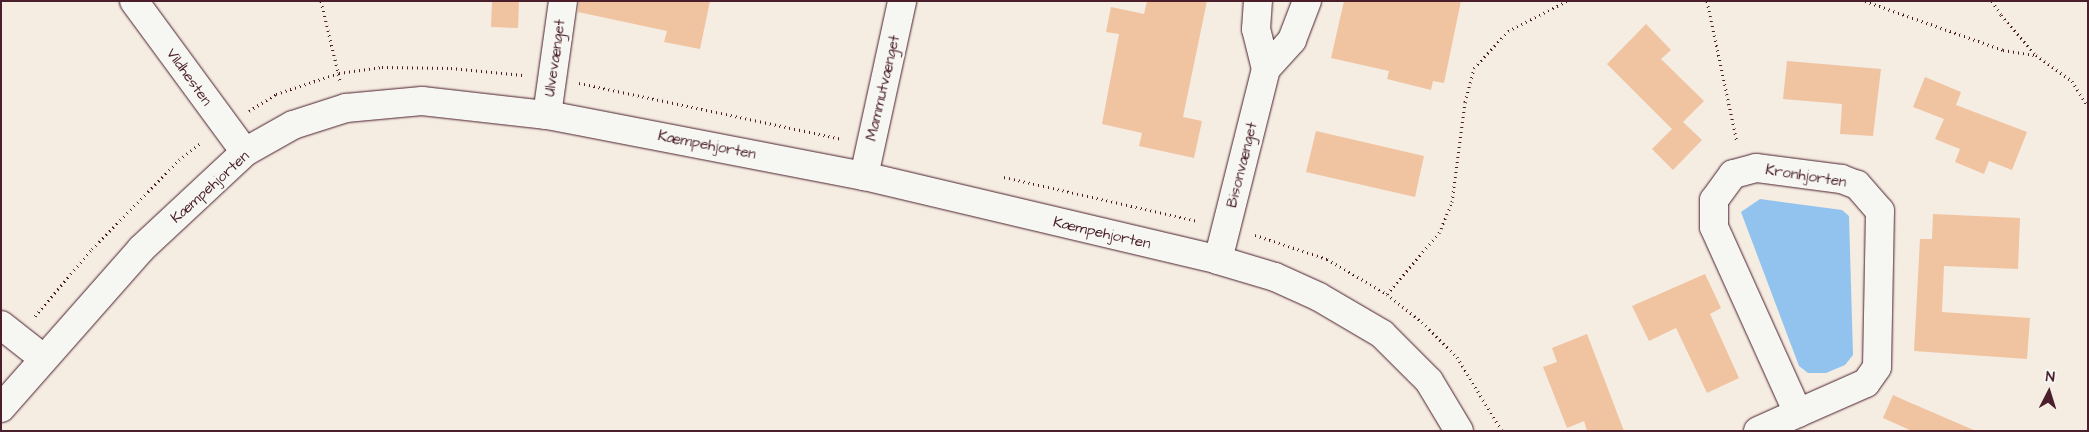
<!DOCTYPE html>
<html>
<head>
<meta charset="utf-8">
<style>
	body { margin:0 }
	#map { position:relative; width:2089px; height:432px; overflow:hidden; background:#f5ece2; font-family:"Architects Daughter",sans-serif }
	div>[style] { position:absolute }
	.water>* { inset:0; background:#92c3ee }
	.building>* { inset:0; background:#f1c4a1 }
	.path>* { height:3px; margin-top:-1.5px; transform-origin:0; background:repeating-linear-gradient(90deg,#4a1f2b 0 1px,transparent 0 5px) }
	.roads { filter:drop-shadow(0 0 1px #4a1f2b) drop-shadow(0 0 1px #4a1f2b) }
	.minor>* { height:28px; margin:-14px; padding:0 14px; transform-origin:14px; border-radius:14px; background:#f6f6f2 }
	span { translate:-50% -50%; white-space:nowrap; text-align:center; line-height:1.15; -webkit-text-stroke:4.5px #f6f6f2; paint-order:stroke }
	.street-label { font-size:15px; color:#4a1f2b }
	.frame { position:absolute; inset:0; border:2px solid #4a1f2b; pointer-events:none }
	.north { position:absolute; left:2024px; top:367px; width:50px; height:50px; -webkit-text-stroke:4px #f6f6f2; paint-order:stroke; rotate:5deg; font-size:14px; font-weight:700; line-height:20px; text-align:center; color:#4a1f2b }
	.north::after { content:''; display:block; margin:auto; width:18px; height:22px; background:#4a1f2b; clip-path:polygon(50% 0,100% 100%,50% 72%,0 100%) }
</style>
</head>
<body>
<div id="map">
	<div class="water">
		<div style="clip-path:polygon(1760px 199px,1842px 210px,1849px 216px,1853px 355px,1845px 365px,1826px 373px,1808px 373px,1799px 366px,1741px 212px)"></div>
	</div>
	<div class="building">
		<div style="clip-path:polygon(492px 1px,519px 1px,518px 28px,491px 27px)"></div>
		<div style="clip-path:polygon(579px 1px,710px 1px,700px 49px,664px 42px,667px 31px,578px 12px)"></div>
		<div style="clip-path:polygon(1147px 1px,1207px 1px,1183px 117px,1202px 121px,1194px 158px,1139px 146px,1142px 133px,1102px 124px,1119px 34px,1106px 32px,1111px 7px,1144px 14px)"></div>
		<div style="clip-path:polygon(1344px 1px,1461px 1px,1444px 83px,1433px 81px,1431px 90px,1387px 79px,1389px 71px,1331px 58px)"></div>
		<div style="clip-path:polygon(1646px 24px,1671px 50px,1661px 59px,1704px 101px,1683px 122px,1702px 140px,1673px 170px,1652px 149px,1672px 129px,1607px 64px)"></div>
		<div style="clip-path:polygon(1787px 61px,1881px 69px,1873px 136px,1840px 134px,1842px 104px,1783px 99px)"></div>
		<div style="clip-path:polygon(1925px 77px,1961px 92px,1956px 105px,2027px 132px,2012px 170px,1989px 161px,1984px 174px,1955px 162px,1960px 149px,1935px 139px,1944px 119px,1913px 107px)"></div>
		<div style="clip-path:polygon(1316px 131px,1424px 156px,1415px 197px,1306px 172px)"></div>
		<div style="clip-path:polygon(1933px 214px,2020px 218px,2018px 269px,1944px 266px,1942px 312px,2030px 318px,2027px 359px,1914px 351px,1920px 239px,1932px 239px)"></div>
		<div style="clip-path:polygon(1705px 274px,1721px 308px,1710px 314px,1739px 378px,1707px 393px,1676px 328px,1649px 341px,1632px 306px)"></div>
		<div style="clip-path:polygon(1587px 334px,1624px 431px,1587px 431px,1584px 421px,1567px 428px,1543px 367px,1557px 362px,1552px 348px)"></div>
		<div style="clip-path:polygon(1893px 395px,1904px 400px,1976px 431px,1912px 431px,1883px 418px)"></div>
	</div>
	<div class="path">
		<div style="left:321px;top:1px;width:82px;rotate:76.6deg"></div>
		<div style="left:1707px;top:1px;width:144px;rotate:78deg"></div>
		<div style="left:1865px;top:1px;width:146px;rotate:19.5deg"></div>
		<div style="left:2003px;top:50px;width:33px;rotate:9deg"></div>
		<div style="left:1992px;top:1px;width:17px;rotate:57deg"></div>
		<div style="left:2001px;top:15px;width:53px;rotate:48.8deg"></div>
		<div style="left:2036px;top:55px;width:44px;rotate:35.8deg"></div>
		<div style="left:2072px;top:81px;width:31px;rotate:58deg"></div>
		<div style="left:579px;top:83px;width:269px;rotate:12deg"></div>
		<div style="left:249px;top:111px;width:32px;rotate:-32deg"></div>
		<div style="left:276px;top:94px;width:66px;rotate:-18.4deg"></div>
		<div style="left:339px;top:73px;width:43px;rotate:-7.9deg"></div>
		<div style="left:382px;top:67px;width:69px;rotate:0.8deg"></div>
		<div style="left:451px;top:68px;width:72px;rotate:5.6deg"></div>
		<div style="left:1004px;top:177px;width:198px;rotate:12.8deg"></div>
		<div style="left:1255px;top:235px;width:76px;rotate:18.4deg"></div>
		<div style="left:1327px;top:259px;width:69px;rotate:30.3deg"></div>
		<div style="left:1387px;top:294px;width:45px;rotate:38.7deg"></div>
		<div style="left:1422px;top:322px;width:49px;rotate:45deg"></div>
		<div style="left:1457px;top:357px;width:87px;rotate:58.7deg"></div>
		<div style="left:1387px;top:294px;width:80px;rotate:-49.6deg"></div>
		<div style="left:1439px;top:233px;width:34px;rotate:-67deg"></div>
		<div style="left:1452px;top:202px;width:101px;rotate:-82.6deg"></div>
		<div style="left:1465px;top:102px;width:35px;rotate:-75deg"></div>
		<div style="left:1474px;top:68px;width:50px;rotate:-47.4deg"></div>
		<div style="left:1508px;top:31px;width:66px;rotate:-27deg"></div>
		<div style="left:35px;top:316px;width:88px;rotate:-49.6deg"></div>
		<div style="left:92px;top:249px;width:124px;rotate:-45.7deg"></div>
		<div style="left:179px;top:160px;width:29px;rotate:-38deg"></div>
	</div>
	<div class="roads">
		<div class="minor">
			<div style="left:134px;top:1px;width:187px;rotate:53.7deg"></div>
			<div style="left:1266px;top:69px;width:39px;rotate:-48deg"></div>
			<div style="left:1292px;top:40px;width:42px;rotate:-69deg"></div>
			<div style="left:547px;top:115px;width:115px;rotate:-82deg"></div>
			<div style="left:864px;top:176px;width:179px;rotate:-77.7deg"></div>
			<div style="left:1218px;top:260px;width:197px;rotate:-75.9deg"></div>
			<div style="left:1266px;top:69px;width:41px;rotate:-104deg"></div>
			<div style="left:1256px;top:29px;width:28px;rotate:-86deg"></div>
			<div style="left:1px;top:325px;width:53px;rotate:38.2deg"></div>
			<div style="left:1px;top:408px;width:212px;rotate:-48.6deg"></div>
			<div style="left:141px;top:249px;width:142px;rotate:-43deg"></div>
			<div style="left:245px;top:152px;width:55px;rotate:-29.4deg"></div>
			<div style="left:293px;top:125px;width:56px;rotate:-17.8deg"></div>
			<div style="left:346px;top:108px;width:76px;rotate:-5.3deg"></div>
			<div style="left:422px;top:101px;width:126px;rotate:6.4deg"></div>
			<div style="left:547px;top:115px;width:323px;rotate:10.9deg"></div>
			<div style="left:864px;top:176px;width:364px;rotate:13.3deg"></div>
			<div style="left:1218px;top:260px;width:59px;rotate:16.6deg"></div>
			<div style="left:1275px;top:277px;width:48px;rotate:24.4deg"></div>
			<div style="left:1319px;top:297px;width:73px;rotate:30.4deg"></div>
			<div style="left:1382px;top:334px;width:66px;rotate:45deg"></div>
			<div style="left:1429px;top:381px;width:58px;rotate:59deg"></div>
			<div style="left:1758px;top:431px;width:44px;rotate:-24.2deg"></div>
			<div style="left:1798px;top:413px;width:74px;rotate:-23.8deg"></div>
			<div style="left:1866px;top:383px;width:19px;rotate:-55deg"></div>
			<div style="left:1877px;top:367px;width:156px;rotate:-88.9deg"></div>
			<div style="left:1880px;top:211px;width:35px;rotate:-131deg"></div>
			<div style="left:1857px;top:185px;width:17px;rotate:-159deg"></div>
			<div style="left:1841px;top:179px;width:86px;rotate:-172.6deg"></div>
			<div style="left:1756px;top:168px;width:24px;rotate:165deg"></div>
			<div style="left:1733px;top:174px;width:32px;rotate:126deg"></div>
			<div style="left:1714px;top:200px;width:27px;rotate:90deg"></div>
			<div style="left:1714px;top:227px;width:204px;rotate:65.7deg"></div>
		</div>
	</div>
	<div class="street-label">
		<span style="left:555px;top:58px;rotate:-82deg">Ulvevænget</span>
		<span style="left:189px;top:77px;rotate:54deg">Vildhesten</span>
		<span style="left:883px;top:88px;rotate:-77deg">Mammutvænget</span>
		<span style="left:707px;top:145px;rotate:11deg">Kæmpehjorten</span>
		<span style="left:1242px;top:165px;rotate:-76deg">Bisonvænget</span>
		<span style="left:1806px;top:176px;rotate:9deg">Kronhjorten</span>
		<span style="left:210px;top:187px;rotate:-42deg">Kæmpehjorten</span>
		<span style="left:1102px;top:233px;rotate:13deg">Kæmpehjorten</span>
	</div>
	<div class="frame"></div>
	<div class="north">N</div>
</div>
</body>
</html>
